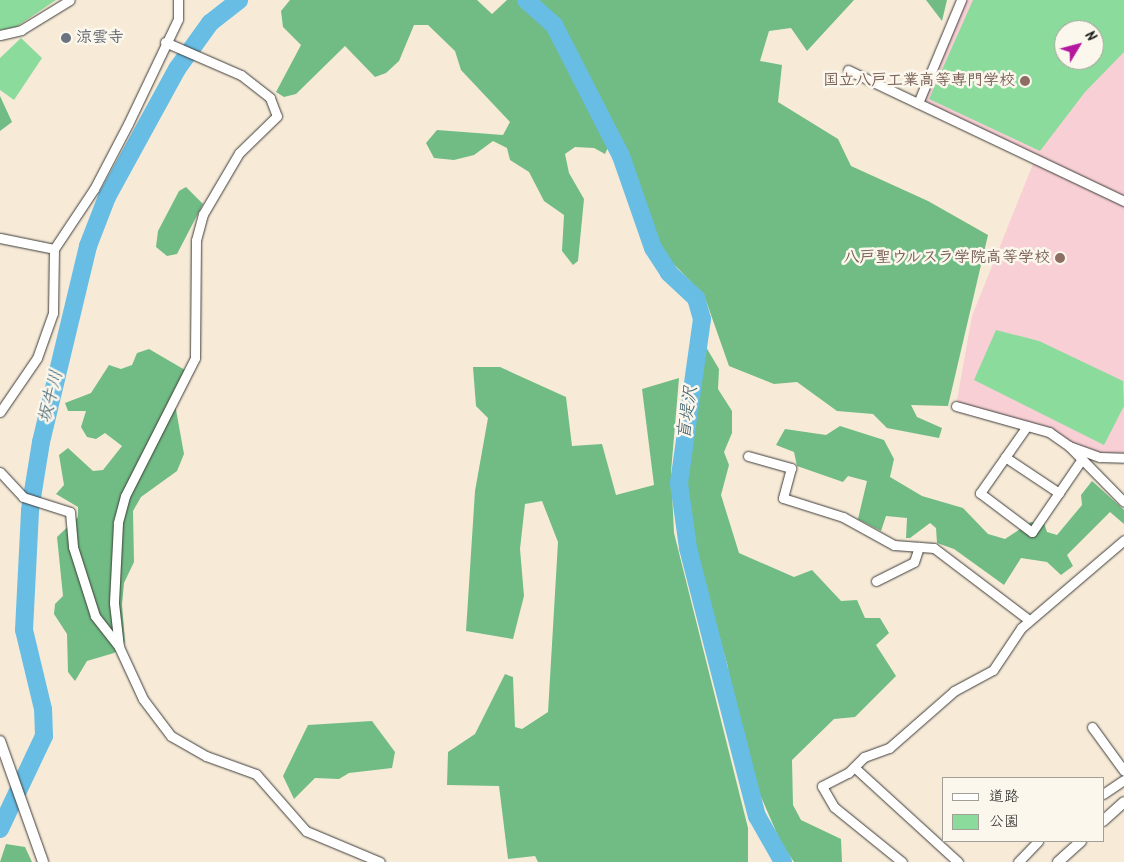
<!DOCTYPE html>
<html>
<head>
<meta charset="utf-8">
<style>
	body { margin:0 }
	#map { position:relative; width:1124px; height:862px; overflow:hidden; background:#f7ebd8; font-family:Kalam,"Klee One",sans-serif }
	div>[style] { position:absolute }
	.built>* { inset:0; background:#f7cfd4 }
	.green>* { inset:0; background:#8bdc9c }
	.forest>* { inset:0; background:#70bc84 }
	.river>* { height:18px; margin:-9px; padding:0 9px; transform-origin:9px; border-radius:9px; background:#68bde4 }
	.roads { filter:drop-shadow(0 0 1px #3d3b38) drop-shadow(0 0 1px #3d3b38) }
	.minor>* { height:9px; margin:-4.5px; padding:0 4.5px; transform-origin:4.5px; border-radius:4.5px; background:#fff }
	.tertiary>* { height:10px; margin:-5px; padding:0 5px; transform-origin:5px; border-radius:5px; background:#fff }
	.dots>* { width:14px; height:14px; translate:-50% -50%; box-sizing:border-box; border:2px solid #fbf7ec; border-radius:50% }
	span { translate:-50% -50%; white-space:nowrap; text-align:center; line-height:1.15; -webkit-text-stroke:5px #fbf7ec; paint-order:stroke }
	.worship-label { font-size:16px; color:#5b616d; font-weight:700 }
	.left { translate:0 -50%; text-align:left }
	.education-label { font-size:16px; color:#785e54; font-weight:700 }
	.right { translate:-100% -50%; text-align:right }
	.water-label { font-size:18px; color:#3a5c6c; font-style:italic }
	.legend { position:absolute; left:942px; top:777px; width:162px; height:65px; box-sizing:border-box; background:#fbf7ec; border:1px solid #a29f99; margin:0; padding:6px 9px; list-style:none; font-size:15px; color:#1c1c1c }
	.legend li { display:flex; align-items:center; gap:10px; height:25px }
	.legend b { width:25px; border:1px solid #a29f99 }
	.north { position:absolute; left:1054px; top:20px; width:50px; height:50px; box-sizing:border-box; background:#fbf7ec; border:1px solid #a29f99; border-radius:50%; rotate:53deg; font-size:14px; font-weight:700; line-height:20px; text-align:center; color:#1c1c1c }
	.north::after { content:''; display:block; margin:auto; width:18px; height:22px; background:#b5179e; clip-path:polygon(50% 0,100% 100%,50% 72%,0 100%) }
</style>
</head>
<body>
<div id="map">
	<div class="built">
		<div style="clip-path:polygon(evenodd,961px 0,1124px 0,1124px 458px,1100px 457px,1049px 432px,956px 406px,972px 316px,1035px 159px,918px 103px,961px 0,1064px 30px,1094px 30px,1094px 60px,1064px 60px,1064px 30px)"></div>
	</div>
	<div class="green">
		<div style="clip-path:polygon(0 0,56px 0,16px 27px,0 30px)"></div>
		<div style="clip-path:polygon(evenodd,973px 0,1124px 0,1124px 52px,1085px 92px,1040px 151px,929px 99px,973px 0,1064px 30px,1094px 30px,1094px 60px,1064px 60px,1064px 30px)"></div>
		<div style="clip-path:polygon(21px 38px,42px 58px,14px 100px,0 90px,0 58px)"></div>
		<div style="clip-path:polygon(996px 330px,1039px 341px,1123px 381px,1124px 406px,1104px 445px,974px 380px)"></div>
	</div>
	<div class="forest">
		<div style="clip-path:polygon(290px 0,477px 0,492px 14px,507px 0,518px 0,543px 22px,609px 145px,605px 154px,594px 148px,575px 147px,565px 154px,569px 173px,584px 199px,578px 261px,573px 265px,562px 251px,564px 215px,544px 201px,529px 172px,510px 160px,507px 148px,493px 141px,474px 155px,454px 160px,434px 158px,426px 143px,437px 130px,503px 135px,510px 122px,461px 70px,455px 51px,428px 25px,414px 25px,399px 61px,386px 73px,375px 77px,345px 46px,296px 94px,284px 97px,276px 92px,301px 45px,283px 27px,281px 11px)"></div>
		<div style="clip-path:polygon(533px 0,854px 0,807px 51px,791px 28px,769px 31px,760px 61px,782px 65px,778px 102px,838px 139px,851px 166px,928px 201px,988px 235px,948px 406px,911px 405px,917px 417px,942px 428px,939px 438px,887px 428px,873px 414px,837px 411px,797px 382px,774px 384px,729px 366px,704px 295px,659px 249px,624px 145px,562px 34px)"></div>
		<div style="clip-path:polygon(926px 0,947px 0,942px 21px)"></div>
		<div style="clip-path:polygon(0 96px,12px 122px,0 131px)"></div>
		<div style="clip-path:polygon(186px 187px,203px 204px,177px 254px,167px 256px,156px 247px,158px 231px,179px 191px)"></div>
		<div style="clip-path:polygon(706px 347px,719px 369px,718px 389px,732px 411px,732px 433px,724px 452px,729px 465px,721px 495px,739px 553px,794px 577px,812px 570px,841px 601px,857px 600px,865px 618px,880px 618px,889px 633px,876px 645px,896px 676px,855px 717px,834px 719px,792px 760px,793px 805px,801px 820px,841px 839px,842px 862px,794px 862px,781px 843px,752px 776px,727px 683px,728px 667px,695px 552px,685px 481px,702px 349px)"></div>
		<div style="clip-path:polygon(149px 349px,185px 370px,173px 393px,184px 454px,177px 471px,141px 497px,133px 511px,134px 562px,124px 583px,122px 605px,125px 642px,114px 653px,87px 661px,75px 681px,68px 672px,67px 634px,54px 614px,55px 604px,63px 596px,57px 537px,78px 517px,78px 507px,56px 494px,64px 485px,59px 455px,68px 448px,93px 471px,103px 470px,122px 446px,105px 433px,96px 439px,87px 437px,81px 427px,86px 411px,68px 411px,65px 403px,91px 393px,109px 365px,121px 369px,132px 365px,137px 353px)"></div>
		<div style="clip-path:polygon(473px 367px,500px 367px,566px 397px,572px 446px,602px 444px,616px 495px,654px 485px,642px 389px,679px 378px,671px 472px,674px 533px,748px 828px,748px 862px,538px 862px,535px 856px,508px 859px,499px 786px,447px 785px,448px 752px,475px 734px,505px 674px,513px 677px,515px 727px,522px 729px,548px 712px,558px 542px,542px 501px,525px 504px,520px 549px,524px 596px,513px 639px,466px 631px,475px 491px,488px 418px,476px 406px)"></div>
		<div style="clip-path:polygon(840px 426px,884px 440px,894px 459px,890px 477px,922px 496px,963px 508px,988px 534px,1005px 539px,1031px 522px,1044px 523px,1047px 532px,1057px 535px,1082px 505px,1081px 495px,1092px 481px,1124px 510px,1124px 524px,1110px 512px,1067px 555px,1073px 566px,1061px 575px,1047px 562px,1021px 558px,1004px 585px,954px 549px,937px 543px,936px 528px,930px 523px,910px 538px,906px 538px,907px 518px,886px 516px,881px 531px,858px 519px,867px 481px,848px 476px,843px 482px,797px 466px,794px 452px,776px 445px,785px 429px,826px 435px)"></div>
		<div style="clip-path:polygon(372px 721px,395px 752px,392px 768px,349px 773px,339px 779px,315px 778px,294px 799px,283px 776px,308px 725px)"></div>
		<div style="clip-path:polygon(6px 844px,25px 847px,32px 862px,0 862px)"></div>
	</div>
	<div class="river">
		<div style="left:526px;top:0;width:38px;rotate:42deg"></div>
		<div style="left:554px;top:25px;width:147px;rotate:62.9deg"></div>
		<div style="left:621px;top:156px;width:97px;rotate:70.8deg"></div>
		<div style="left:653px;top:248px;width:30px;rotate:57deg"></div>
		<div style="left:669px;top:273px;width:37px;rotate:43deg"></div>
		<div style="left:696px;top:298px;width:22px;rotate:74deg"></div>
		<div style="left:702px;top:319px;width:166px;rotate:98deg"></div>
		<div style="left:679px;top:483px;width:66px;rotate:82.1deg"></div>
		<div style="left:688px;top:548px;width:277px;rotate:75.6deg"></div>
		<div style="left:757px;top:816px;width:53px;rotate:60.5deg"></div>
		<div style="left:0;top:829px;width:103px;rotate:-64.7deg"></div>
		<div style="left:44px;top:736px;width:27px;rotate:-92deg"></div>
		<div style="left:43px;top:709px;width:81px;rotate:-103.5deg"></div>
		<div style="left:24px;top:630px;width:120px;rotate:-87.1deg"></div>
		<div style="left:30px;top:510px;width:69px;rotate:-80.8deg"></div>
		<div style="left:41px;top:442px;width:202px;rotate:-76.5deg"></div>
		<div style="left:88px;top:246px;width:53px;rotate:-68.8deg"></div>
		<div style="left:107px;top:197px;width:146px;rotate:-61.3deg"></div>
		<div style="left:177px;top:69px;width:57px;rotate:-54.3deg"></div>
		<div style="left:210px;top:23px;width:37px;rotate:-38deg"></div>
	</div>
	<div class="roads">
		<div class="minor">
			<div style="left:0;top:35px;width:22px;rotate:-13deg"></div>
			<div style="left:21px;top:30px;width:57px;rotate:-31.5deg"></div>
			<div style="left:165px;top:42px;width:83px;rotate:23.5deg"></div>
			<div style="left:241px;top:75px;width:37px;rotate:38deg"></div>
			<div style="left:270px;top:98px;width:19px;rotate:69deg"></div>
			<div style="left:277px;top:116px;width:53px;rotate:135.8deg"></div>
			<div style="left:239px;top:153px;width:71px;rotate:120.5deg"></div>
			<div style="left:203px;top:214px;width:27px;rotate:105deg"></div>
			<div style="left:196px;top:240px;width:118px;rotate:90.5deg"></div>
			<div style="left:195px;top:358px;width:155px;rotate:116.9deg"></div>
			<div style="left:125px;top:496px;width:28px;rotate:105deg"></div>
			<div style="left:118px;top:523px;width:80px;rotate:92.9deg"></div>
			<div style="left:114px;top:603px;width:44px;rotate:83.5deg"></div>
			<div style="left:119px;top:647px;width:57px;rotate:65.2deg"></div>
			<div style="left:143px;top:699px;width:46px;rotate:52.9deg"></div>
			<div style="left:171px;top:736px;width:40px;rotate:29.7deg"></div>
			<div style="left:206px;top:756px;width:53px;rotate:19.8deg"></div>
			<div style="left:256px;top:774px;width:76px;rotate:48.7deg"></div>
			<div style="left:306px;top:831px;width:80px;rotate:22.7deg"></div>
			<div style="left:848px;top:70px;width:306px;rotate:25.4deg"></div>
			<div style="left:918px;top:103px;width:112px;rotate:-67.3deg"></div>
			<div style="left:0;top:238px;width:55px;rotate:11.5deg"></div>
			<div style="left:956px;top:406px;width:97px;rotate:15.6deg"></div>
			<div style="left:1049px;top:432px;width:24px;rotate:35deg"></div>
			<div style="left:1069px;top:446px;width:78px;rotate:45.5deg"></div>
			<div style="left:0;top:412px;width:65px;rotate:-55.6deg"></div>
			<div style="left:37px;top:358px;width:48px;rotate:-70.4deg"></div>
			<div style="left:53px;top:313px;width:64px;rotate:-89.1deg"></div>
			<div style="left:54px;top:249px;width:72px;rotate:-56.3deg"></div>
			<div style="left:94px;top:189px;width:73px;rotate:-62.4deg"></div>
			<div style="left:128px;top:124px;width:116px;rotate:-64.5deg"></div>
			<div style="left:178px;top:19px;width:19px;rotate:-90deg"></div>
			<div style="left:1027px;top:426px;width:82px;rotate:125deg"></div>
			<div style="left:980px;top:493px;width:65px;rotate:36.9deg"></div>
			<div style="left:1032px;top:532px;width:85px;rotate:-55.6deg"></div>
			<div style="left:1069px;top:446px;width:33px;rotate:20deg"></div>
			<div style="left:1100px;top:457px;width:24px;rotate:2deg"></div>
			<div style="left:748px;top:456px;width:45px;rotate:15.6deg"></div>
			<div style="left:791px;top:468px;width:31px;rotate:105deg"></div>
			<div style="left:783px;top:498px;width:63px;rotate:17.6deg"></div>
			<div style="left:843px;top:517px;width:58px;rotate:28.8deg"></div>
			<div style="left:894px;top:545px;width:40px;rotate:4.3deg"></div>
			<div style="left:934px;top:548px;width:119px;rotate:37.2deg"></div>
			<div style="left:1005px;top:457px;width:65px;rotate:33.7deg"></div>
			<div style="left:0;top:472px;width:34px;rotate:47deg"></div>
			<div style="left:23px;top:497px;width:49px;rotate:17.7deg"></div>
			<div style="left:70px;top:512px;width:35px;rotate:85deg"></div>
			<div style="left:73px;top:547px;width:72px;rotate:72.3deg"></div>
			<div style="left:95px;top:616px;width:39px;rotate:52deg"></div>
			<div style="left:876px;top:581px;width:42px;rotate:-26.6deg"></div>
			<div style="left:914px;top:562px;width:16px;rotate:-72deg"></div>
			<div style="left:1092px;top:727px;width:54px;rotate:54deg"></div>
			<div style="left:854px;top:767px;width:141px;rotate:42.4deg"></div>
			<div style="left:1103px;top:794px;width:25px;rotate:-34deg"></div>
			<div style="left:902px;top:862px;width:87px;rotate:-141deg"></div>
			<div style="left:834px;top:807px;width:24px;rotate:-120deg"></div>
			<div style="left:822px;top:786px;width:29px;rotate:-27deg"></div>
			<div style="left:848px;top:773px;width:23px;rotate:-45deg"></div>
			<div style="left:864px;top:757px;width:27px;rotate:-20deg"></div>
			<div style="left:889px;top:748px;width:86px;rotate:-41.2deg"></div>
			<div style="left:954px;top:691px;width:44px;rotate:-28.3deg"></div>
			<div style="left:993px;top:670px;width:50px;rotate:-56.3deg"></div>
			<div style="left:1021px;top:628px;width:135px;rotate:-40.5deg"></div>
			<div style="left:1018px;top:862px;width:29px;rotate:-46deg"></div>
		</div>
		<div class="tertiary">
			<div style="left:0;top:741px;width:128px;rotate:70.4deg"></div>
			<div style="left:1103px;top:821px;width:28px;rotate:-42deg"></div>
			<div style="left:1058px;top:862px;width:31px;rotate:-42deg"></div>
		</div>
	</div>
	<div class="dots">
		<div style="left:66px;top:38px;background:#6b7280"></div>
		<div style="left:1025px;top:81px;background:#8d6e63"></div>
		<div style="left:1060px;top:258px;background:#8d6e63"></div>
	</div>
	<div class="worship-label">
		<span class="left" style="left:76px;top:38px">涼雲寺</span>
	</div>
	<div class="education-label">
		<span class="right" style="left:1015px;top:81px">国立八戸工業高等専門学校</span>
		<span class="right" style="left:1050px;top:258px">八戸聖ウルスラ学院高等学校</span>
	</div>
	<div class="water-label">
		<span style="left:52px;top:397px;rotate:-76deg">坂牛川</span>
		<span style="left:689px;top:413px;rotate:-82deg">盲堤沢</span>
	</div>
	<ul class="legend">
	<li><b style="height:6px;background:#fff"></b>道路</li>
	<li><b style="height:14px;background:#8bdc9c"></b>公園</li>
	</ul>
	<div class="north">N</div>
</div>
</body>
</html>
